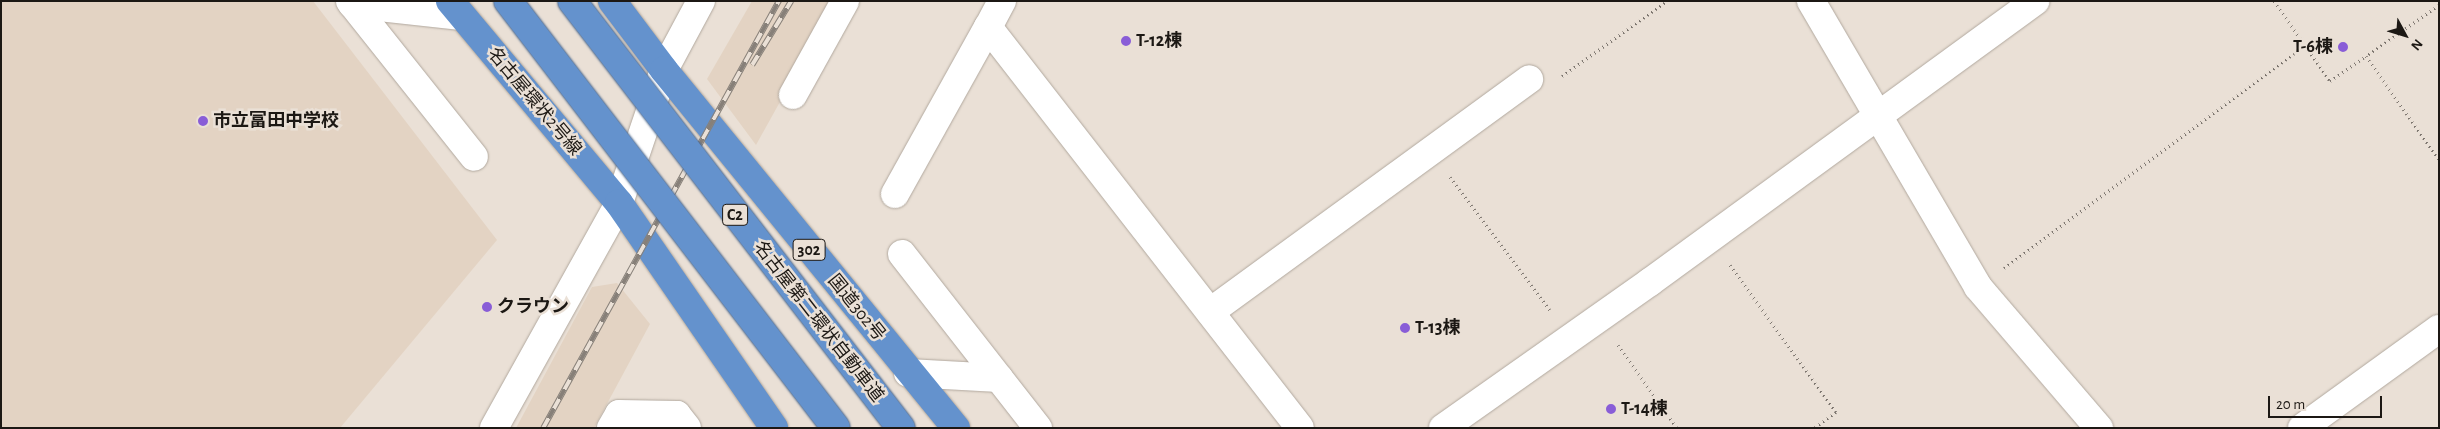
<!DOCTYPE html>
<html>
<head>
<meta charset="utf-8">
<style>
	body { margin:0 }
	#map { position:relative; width:2440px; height:429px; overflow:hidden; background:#eae0d6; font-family:"Alegreya Sans","Noto Sans JP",sans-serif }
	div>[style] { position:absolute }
	.built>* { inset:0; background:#e3d3c3 }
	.path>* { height:3px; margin-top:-1.5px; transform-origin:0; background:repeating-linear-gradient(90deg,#7e7770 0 1px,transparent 0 5px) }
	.roads { filter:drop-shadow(0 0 1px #b1a89e) drop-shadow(0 0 1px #b1a89e) }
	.minor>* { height:28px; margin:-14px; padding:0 14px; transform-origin:14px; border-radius:14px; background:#fff }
	.highway>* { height:28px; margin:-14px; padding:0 14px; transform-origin:14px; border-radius:14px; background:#6492cd }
	.rail>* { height:5.5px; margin-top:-2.75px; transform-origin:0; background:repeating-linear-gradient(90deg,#eae0d6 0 11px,#878079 0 22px); box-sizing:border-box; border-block:1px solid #878079 }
	.bridges { filter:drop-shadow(0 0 1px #4b678c) drop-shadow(0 0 1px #4b678c) }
	.highway-bridge>* { height:28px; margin:-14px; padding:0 14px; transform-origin:14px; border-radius:14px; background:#6492cd }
	.dots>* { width:14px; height:14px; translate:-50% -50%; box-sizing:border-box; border:2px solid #eae0d6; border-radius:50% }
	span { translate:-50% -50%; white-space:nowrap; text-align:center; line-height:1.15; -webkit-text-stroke:5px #eae0d6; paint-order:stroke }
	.shield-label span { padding:1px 4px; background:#eae0d6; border:1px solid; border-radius:4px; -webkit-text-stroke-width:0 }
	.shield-label { font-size:16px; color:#1c1814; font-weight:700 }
	.poi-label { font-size:18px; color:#1c1814; font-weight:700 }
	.left { translate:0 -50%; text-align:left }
	.right { translate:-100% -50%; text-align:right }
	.street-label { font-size:18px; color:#1c1814 }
	.frame { position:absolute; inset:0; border:2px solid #1c1814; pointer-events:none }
	.north { position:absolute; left:2380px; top:10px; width:50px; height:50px; -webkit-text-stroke:4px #eae0d6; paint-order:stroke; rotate:129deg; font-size:14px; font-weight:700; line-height:20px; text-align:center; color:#1c1814 }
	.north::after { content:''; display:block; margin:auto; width:18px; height:22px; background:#1c1814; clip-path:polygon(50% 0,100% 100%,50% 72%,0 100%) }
	.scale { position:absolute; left:2268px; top:396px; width:114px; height:22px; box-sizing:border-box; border:2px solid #1c1814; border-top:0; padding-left:6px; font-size:15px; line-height:18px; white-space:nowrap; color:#1c1814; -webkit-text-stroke:4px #eae0d6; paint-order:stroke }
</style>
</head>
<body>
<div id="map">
	<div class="built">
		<div style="clip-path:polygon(1px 1px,313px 1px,497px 240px,340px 428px,1px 428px)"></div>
		<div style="clip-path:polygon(752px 1px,836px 1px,756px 145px,707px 79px)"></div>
		<div style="clip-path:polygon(617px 283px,650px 324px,594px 428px,516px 428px,592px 287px)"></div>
	</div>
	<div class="path">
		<div style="left:2274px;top:1px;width:98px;rotate:55deg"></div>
		<div style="left:2330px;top:81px;width:44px;rotate:-34.8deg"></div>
		<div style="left:2439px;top:5px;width:89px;rotate:145.1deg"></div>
		<div style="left:2366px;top:56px;width:127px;rotate:54.9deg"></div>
		<div style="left:1562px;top:76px;width:129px;rotate:-35.5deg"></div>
		<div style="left:1450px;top:177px;width:166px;rotate:53.1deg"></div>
		<div style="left:1730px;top:265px;width:181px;rotate:54.2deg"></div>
		<div style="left:1836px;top:412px;width:27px;rotate:144deg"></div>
		<div style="left:2004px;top:268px;width:375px;rotate:-36.5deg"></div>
		<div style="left:1618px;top:345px;width:102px;rotate:54.6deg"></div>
	</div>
	<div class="roads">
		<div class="minor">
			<div style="left:350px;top:1px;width:199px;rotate:51.5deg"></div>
			<div style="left:1002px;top:1px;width:30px;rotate:118deg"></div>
			<div style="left:988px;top:27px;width:508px;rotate:52.12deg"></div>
			<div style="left:1811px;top:1px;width:331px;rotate:59.7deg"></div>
			<div style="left:1978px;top:287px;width:186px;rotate:49.4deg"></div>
			<div style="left:352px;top:4px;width:110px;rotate:6.3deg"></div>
			<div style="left:793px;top:95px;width:107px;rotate:-61deg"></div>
			<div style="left:895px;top:194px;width:191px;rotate:-60.9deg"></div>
			<div style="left:902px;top:254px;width:221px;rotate:52deg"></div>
			<div style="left:1210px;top:312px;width:395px;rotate:-36.1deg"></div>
			<div style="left:908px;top:373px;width:91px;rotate:3.1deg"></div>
			<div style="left:494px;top:428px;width:257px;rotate:-60.9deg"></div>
			<div style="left:619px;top:203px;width:140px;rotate:-71.3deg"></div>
			<div style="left:664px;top:70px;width:78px;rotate:-61.8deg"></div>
			<div style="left:611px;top:428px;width:16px;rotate:-60deg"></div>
			<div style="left:619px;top:414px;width:58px;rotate:1deg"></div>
			<div style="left:677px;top:415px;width:16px;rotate:52deg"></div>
			<div style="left:1443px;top:428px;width:253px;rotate:-35.2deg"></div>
			<div style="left:1650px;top:282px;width:477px;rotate:-36.1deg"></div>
			<div style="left:2302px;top:428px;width:169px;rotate:-35.9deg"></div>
		</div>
		<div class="highway">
			<div style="left:450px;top:1px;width:263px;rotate:50.1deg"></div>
			<div style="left:619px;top:203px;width:273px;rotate:55.4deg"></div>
			<div style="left:612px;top:1px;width:86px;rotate:53deg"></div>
			<div style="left:664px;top:70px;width:462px;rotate:50.8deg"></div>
		</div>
	</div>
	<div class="rail">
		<div style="left:752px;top:65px;width:75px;rotate:-58.6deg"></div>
		<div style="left:543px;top:428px;width:488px;rotate:-61.1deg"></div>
	</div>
	<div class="bridges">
		<div class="highway-bridge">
			<div style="left:508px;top:1px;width:538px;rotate:52.47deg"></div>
			<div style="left:572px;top:1px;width:539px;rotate:52.39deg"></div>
		</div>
	</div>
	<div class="dots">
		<div style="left:1126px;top:41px;background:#895dd7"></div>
		<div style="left:2343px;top:47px;background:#895dd7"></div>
		<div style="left:203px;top:121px;background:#895dd7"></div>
		<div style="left:487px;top:307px;background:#895dd7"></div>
		<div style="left:1405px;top:328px;background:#895dd7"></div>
		<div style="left:1611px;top:409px;background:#895dd7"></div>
	</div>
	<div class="shield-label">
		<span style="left:735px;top:215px">C2</span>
		<span style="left:809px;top:250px">302</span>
	</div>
	<div class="poi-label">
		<span class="left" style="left:1136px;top:41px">T-12棟</span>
		<span class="right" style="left:2333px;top:47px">T-6棟</span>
		<span class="left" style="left:213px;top:121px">市立富田中学校</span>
		<span class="left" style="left:497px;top:307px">クラウン</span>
		<span class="left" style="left:1415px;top:328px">T-13棟</span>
		<span class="left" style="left:1621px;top:409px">T-14棟</span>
	</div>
	<div class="street-label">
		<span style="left:534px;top:102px;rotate:50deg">名古屋環状2号線</span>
		<span style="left:856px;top:308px;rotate:51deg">国道302号</span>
		<span style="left:818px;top:322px;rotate:52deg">名古屋第二環状自動車道</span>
	</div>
	<div class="frame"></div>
	<div class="north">N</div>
	<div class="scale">20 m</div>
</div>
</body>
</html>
